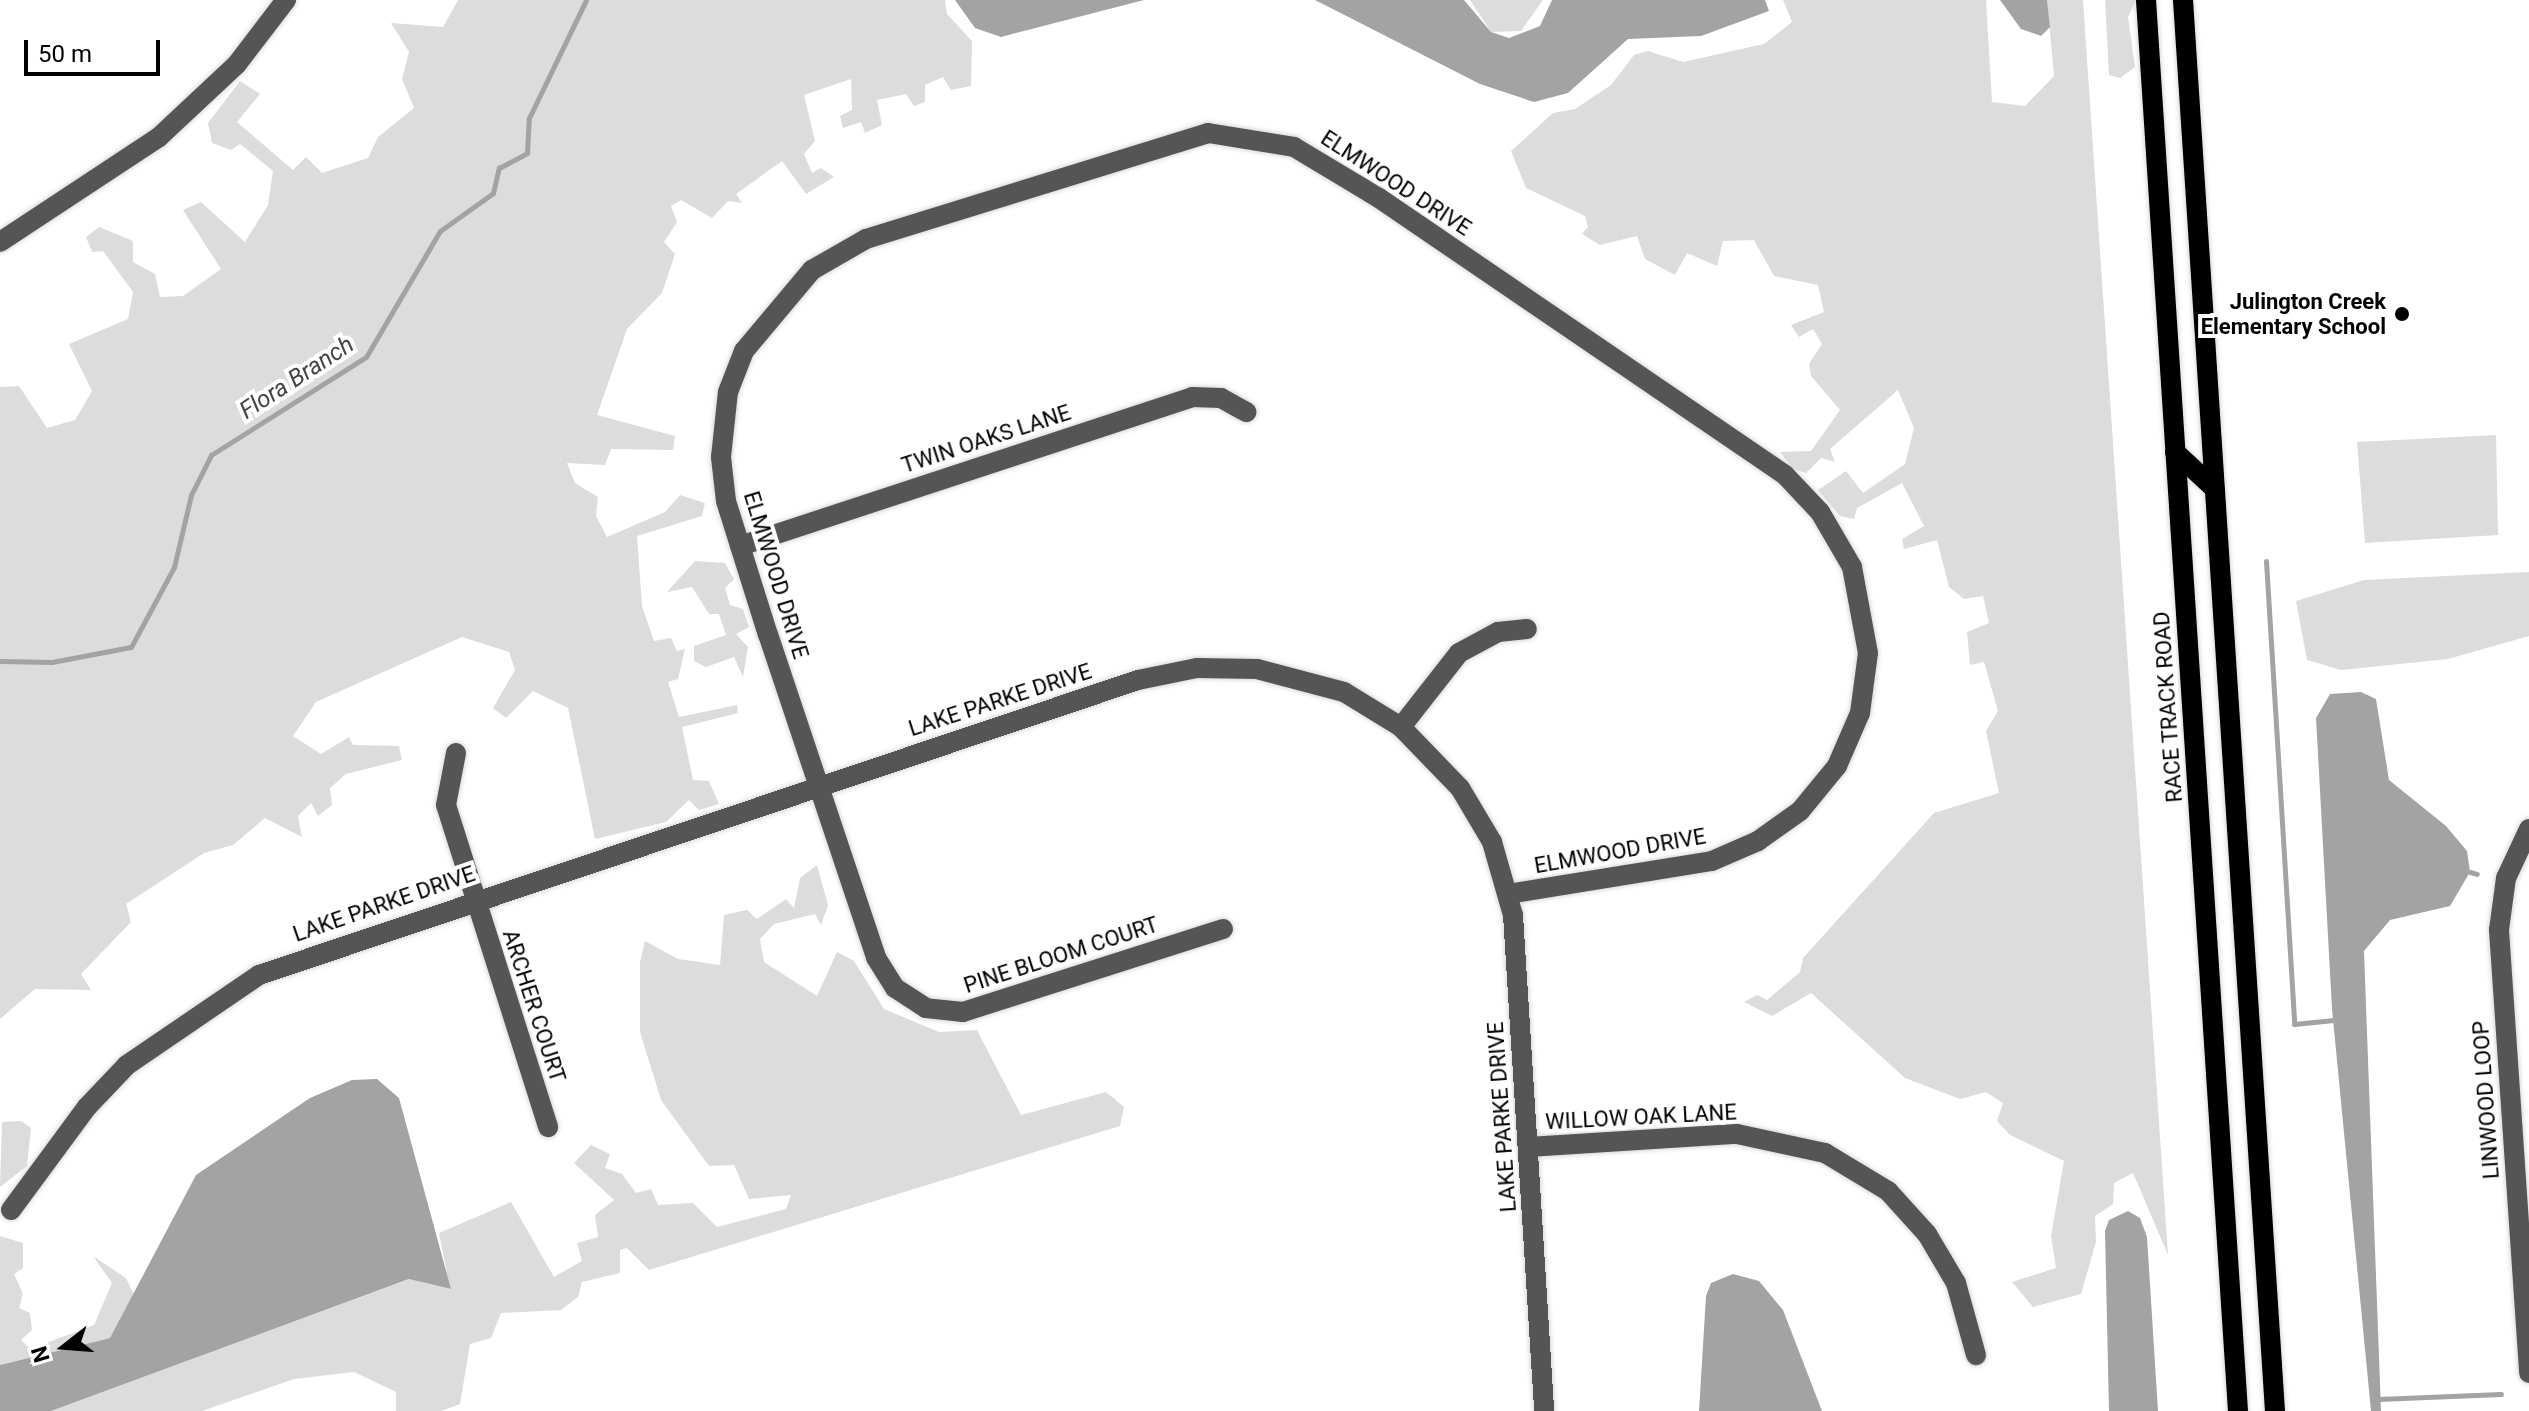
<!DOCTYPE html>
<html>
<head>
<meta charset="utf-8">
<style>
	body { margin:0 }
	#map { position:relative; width:2529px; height:1411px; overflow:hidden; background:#fff; font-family:Roboto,sans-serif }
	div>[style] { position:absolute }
	.green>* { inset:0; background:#dcdcdc }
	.water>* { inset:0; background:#a3a3a3 }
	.stream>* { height:5px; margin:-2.5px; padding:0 2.5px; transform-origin:2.5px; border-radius:2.5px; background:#a3a3a3 }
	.roads { filter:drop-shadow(0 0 2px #dbdbdb) drop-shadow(0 0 2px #dbdbdb) }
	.minor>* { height:20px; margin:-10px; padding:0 10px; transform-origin:10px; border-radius:10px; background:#555 }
	.major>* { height:20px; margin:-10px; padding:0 10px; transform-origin:10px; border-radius:10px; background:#000 }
	.dots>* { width:22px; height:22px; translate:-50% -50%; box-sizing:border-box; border:4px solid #fff; border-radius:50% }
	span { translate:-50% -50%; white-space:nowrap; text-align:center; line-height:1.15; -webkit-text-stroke:8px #fff; paint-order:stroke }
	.street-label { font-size:22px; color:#000 }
	.poi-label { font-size:22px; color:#000; font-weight:700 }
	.right { translate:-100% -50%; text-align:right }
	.water-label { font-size:24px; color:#444; font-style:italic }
	.north { position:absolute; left:24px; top:1307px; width:80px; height:80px; -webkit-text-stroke:6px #fff; paint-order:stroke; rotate:253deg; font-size:22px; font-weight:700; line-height:32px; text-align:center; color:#000 }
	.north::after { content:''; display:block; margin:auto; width:28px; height:36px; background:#000; clip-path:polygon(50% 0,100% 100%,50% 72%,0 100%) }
	.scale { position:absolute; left:24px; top:40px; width:136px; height:36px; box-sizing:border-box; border:4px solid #000; border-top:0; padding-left:10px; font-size:24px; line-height:28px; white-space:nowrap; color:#000; -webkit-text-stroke:6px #fff; paint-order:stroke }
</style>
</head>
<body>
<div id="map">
	<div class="green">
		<div style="clip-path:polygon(458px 0,945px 0,947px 14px,972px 41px,971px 86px,951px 90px,943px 77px,925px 85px,925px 102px,914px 106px,906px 94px,877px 100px,882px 125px,865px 133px,861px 122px,843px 128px,840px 116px,852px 110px,851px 79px,804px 95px,815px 141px,804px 154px,812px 173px,821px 168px,834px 177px,806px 194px,782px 161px,736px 194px,742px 203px,728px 201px,712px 218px,681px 200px,671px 206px,677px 222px,664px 242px,675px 254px,662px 293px,627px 329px,597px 415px,675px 436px,673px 450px,611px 449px,605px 465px,567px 463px,575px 483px,598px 497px,596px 516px,607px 537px,665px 512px,680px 495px,705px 503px,702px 516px,637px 536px,642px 606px,654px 641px,671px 638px,677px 651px,685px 649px,678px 679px,668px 682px,679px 717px,737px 705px,738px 713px,682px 727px,693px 780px,709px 781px,719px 804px,699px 810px,689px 800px,666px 822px,595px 839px,568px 708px,533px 691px,506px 718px,493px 708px,515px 670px,509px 652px,462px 637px,316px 702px,293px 736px,321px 754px,349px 737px,353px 745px,399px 746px,402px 760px,346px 774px,330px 788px,332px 805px,318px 816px,311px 803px,298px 816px,302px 837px,265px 818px,233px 845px,204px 853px,126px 904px,131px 922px,81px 974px,91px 990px,35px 989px,0 1019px,0 387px,19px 386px,47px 428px,75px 420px,92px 391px,69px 344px,128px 319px,133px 292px,103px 251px,92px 252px,86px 237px,99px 227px,133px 241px,133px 262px,155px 274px,160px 297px,183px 296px,221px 269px,183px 210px,201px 202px,245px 242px,268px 205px,273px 171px,240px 144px,231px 150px,212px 143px,208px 123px,240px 81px,260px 94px,237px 122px,293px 170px,306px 157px,322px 173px,368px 158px,378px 137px,414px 108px,402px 79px,409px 52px,391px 23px,443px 27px)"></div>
		<div style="clip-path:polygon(1470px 0,1543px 0,1521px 31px,1491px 32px)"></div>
		<div style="clip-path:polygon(1783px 0,1986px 0,1992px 102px,2025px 106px,2054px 76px,2047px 0,2083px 0,2168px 1255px,2133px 1173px,2114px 1183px,2113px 1204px,2095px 1216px,2096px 1242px,2081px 1294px,2033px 1307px,2012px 1282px,2056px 1268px,2051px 1236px,2064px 1161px,2010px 1135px,1997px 1121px,2003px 1103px,1986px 1092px,1960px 1099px,1905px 1078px,1811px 993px,1772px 1016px,1744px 1002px,1757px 995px,1767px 1000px,1800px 972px,1803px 958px,1934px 813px,1999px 793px,1986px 731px,1998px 711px,1984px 662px,1970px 665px,1967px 632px,1989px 623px,1983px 596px,1964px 599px,1949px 587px,1937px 540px,1904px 549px,1902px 539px,1924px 526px,1902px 483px,1857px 508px,1854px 519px,1840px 516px,1818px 490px,1846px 471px,1863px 493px,1905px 464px,1914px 428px,1898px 390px,1830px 449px,1835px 462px,1821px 458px,1806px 473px,1793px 469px,1780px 452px,1811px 451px,1840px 410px,1811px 376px,1809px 364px,1822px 344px,1813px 329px,1799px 337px,1791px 325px,1824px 312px,1818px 285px,1774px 276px,1754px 240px,1723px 241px,1717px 266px,1687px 253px,1675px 275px,1645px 259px,1637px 236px,1600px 245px,1582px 234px,1588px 227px,1585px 216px,1526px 188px,1511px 151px,1553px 113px,1575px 109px,1611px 85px,1634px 55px,1648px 51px,1683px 62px,1764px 44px,1792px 22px)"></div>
		<div style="clip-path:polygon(2105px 0,2136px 0,2128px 17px,2135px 67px,2120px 78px,2109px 75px)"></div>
		<div style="clip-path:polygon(2496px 435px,2498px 535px,2365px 543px,2357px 442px)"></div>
		<div style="clip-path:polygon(695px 561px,725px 563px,734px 579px,725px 588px,730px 605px,743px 609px,749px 627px,736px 634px,748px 647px,743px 677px,734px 657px,706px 667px,694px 661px,694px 646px,726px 635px,719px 614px,709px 614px,692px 587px,667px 592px)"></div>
		<div style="clip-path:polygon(2529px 572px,2529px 636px,2448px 659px,2341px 670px,2307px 660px,2296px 601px,2364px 580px)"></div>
		<div style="clip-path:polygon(817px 865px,828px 905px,821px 925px,815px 914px,774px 924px,760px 939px,764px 962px,817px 996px,837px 952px,854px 961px,884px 1009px,939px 1032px,977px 1030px,1021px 1115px,1106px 1092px,1124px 1107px,1120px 1126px,649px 1270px,627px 1248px,620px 1250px,620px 1273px,582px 1282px,578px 1297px,561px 1310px,501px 1313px,491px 1338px,470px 1344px,460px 1404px,441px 1411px,396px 1411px,396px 1392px,354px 1372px,294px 1379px,202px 1411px,51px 1411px,410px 1279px,450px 1289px,439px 1233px,511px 1202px,554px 1277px,582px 1261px,577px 1243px,598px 1237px,595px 1215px,614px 1200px,574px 1163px,591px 1145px,610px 1154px,605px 1168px,622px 1174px,636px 1193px,651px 1189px,658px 1205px,693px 1203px,717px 1227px,786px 1209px,791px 1195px,749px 1199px,734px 1165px,709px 1166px,661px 1100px,640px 1032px,640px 962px,645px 941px,678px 959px,720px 965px,724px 915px,747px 910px,757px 919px,786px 899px,794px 908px,800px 878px)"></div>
		<div style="clip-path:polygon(21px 1121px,31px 1128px,27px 1166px,0 1187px,2px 1122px)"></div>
		<div style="clip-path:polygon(0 1236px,23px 1243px,23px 1268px,14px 1274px,23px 1294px,19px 1308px,30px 1313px,32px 1330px,21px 1340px,30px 1349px,94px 1325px,112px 1283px,93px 1256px,126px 1278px,135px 1297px,110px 1338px,0 1365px)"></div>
	</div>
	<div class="water">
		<div style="clip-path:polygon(955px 0,1144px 0,1001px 37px,975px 28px)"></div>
		<div style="clip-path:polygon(1315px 0,1464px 0,1491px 32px,1509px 38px,1540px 26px,1552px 0,1765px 0,1769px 11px,1701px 36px,1628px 39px,1568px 93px,1534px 102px,1480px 84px)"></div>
		<div style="clip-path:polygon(2000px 0,2047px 0,2050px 27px,2041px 36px,2021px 29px)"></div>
		<div style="clip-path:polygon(2361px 692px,2376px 699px,2389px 780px,2446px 826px,2467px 851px,2470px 872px,2450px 906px,2390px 920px,2364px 951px,2381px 1411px,2371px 1411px,2332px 1009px,2316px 718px,2330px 694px)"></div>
		<div style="clip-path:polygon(377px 1079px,399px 1098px,451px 1289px,409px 1279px,51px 1411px,0 1411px,0 1365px,110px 1338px,196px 1175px,310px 1098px,352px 1080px)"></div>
		<div style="clip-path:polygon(2128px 1211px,2140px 1218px,2147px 1237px,2158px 1411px,2109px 1411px,2105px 1231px,2109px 1220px)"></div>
		<div style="clip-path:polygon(1733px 1274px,1759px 1281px,1783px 1310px,1822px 1411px,1699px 1411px,1706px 1296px,1711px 1283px)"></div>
	</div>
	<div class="stream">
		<div style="left:2266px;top:561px;width:464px;rotate:86.5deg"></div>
		<div style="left:2294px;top:1024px;width:40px;rotate:-5.7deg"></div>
		<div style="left:0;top:661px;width:52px;rotate:1.1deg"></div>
		<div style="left:52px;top:662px;width:80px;rotate:-10.8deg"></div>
		<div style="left:131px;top:647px;width:91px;rotate:-61.7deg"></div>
		<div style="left:174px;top:567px;width:74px;rotate:-76.7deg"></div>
		<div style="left:191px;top:495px;width:45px;rotate:-63.4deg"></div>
		<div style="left:211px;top:455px;width:183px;rotate:-32.3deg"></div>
		<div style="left:366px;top:357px;width:146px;rotate:-59.6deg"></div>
		<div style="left:440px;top:231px;width:65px;rotate:-35.6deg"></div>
		<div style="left:493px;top:193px;width:26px;rotate:-77deg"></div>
		<div style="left:499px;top:168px;width:32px;rotate:-28deg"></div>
		<div style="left:527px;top:153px;width:35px;rotate:-87deg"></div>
		<div style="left:529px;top:118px;width:131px;rotate:-64.2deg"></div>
		<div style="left:2470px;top:872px;width:7px;rotate:16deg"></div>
		<div style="left:2378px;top:1399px;width:123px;rotate:-2.3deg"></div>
	</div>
	<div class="roads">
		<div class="minor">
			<div style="left:0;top:242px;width:189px;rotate:-33.4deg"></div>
			<div style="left:158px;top:138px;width:108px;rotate:-43.1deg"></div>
			<div style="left:237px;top:64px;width:81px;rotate:-52.6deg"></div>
			<div style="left:740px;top:546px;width:476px;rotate:-18.2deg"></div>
			<div style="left:1192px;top:397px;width:29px;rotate:2deg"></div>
			<div style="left:1221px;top:398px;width:29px;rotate:29deg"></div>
			<div style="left:1401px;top:727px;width:94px;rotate:-51.9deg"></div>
			<div style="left:1459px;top:653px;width:44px;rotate:-28.3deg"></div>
			<div style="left:1498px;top:632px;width:29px;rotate:-6deg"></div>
			<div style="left:456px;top:753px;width:53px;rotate:100.9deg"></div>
			<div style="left:446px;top:805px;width:338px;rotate:72.4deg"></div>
			<div style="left:2529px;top:829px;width:54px;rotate:115.1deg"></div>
			<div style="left:2506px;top:878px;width:52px;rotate:97.7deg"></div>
			<div style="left:2499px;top:930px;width:444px;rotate:86.1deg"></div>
			<div style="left:1223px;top:929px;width:273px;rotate:162.3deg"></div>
			<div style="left:963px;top:1012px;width:37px;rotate:-174deg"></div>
			<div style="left:926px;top:1008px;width:37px;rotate:-147deg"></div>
			<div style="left:895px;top:988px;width:36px;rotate:-122deg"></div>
			<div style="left:876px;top:957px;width:340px;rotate:-108.5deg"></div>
			<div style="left:768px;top:635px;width:140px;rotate:-107.4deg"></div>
			<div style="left:726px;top:501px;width:44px;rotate:-96.5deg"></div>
			<div style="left:721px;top:457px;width:65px;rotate:-83.9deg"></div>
			<div style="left:728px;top:392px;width:44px;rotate:-68.7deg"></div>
			<div style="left:744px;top:351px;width:106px;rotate:-50deg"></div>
			<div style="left:812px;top:270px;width:62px;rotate:-29.9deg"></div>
			<div style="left:866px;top:239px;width:358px;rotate:-17.2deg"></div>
			<div style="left:1208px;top:133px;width:87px;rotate:9.2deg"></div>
			<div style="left:1294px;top:147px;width:99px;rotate:31deg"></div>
			<div style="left:1379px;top:198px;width:491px;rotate:34.3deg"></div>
			<div style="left:1785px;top:475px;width:51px;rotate:46.6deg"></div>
			<div style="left:1820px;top:512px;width:64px;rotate:59.8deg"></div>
			<div style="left:1852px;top:567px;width:87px;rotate:79.5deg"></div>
			<div style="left:1868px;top:653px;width:61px;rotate:97.6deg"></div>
			<div style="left:1860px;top:713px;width:58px;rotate:113.5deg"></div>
			<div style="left:1837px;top:766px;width:58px;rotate:129.4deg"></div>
			<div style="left:1800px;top:811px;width:52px;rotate:144.5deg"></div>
			<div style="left:1758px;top:841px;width:50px;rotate:156.5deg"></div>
			<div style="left:1712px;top:861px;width:206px;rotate:170.8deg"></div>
			<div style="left:1528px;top:1147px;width:209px;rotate:-3.6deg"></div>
			<div style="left:1737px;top:1134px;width:90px;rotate:12.2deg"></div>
			<div style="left:1825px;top:1153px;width:74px;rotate:31.1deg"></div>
			<div style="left:1888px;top:1191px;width:58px;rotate:47.8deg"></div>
			<div style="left:1927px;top:1234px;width:57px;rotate:59.4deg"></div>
			<div style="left:1956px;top:1283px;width:75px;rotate:74.5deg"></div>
			<div style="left:11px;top:1210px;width:128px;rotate:-53.6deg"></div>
			<div style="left:87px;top:1107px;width:58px;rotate:-46.4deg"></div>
			<div style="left:127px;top:1065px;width:160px;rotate:-34.3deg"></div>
			<div style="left:259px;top:975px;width:927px;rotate:-18.55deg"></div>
			<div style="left:1138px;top:680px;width:60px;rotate:-11.5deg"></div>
			<div style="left:1197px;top:668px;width:60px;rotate:1deg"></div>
			<div style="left:1257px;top:669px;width:90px;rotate:14.8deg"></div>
			<div style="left:1344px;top:692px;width:67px;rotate:31.6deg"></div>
			<div style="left:1401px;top:727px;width:85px;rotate:46deg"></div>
			<div style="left:1460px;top:788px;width:63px;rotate:59.3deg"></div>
			<div style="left:1492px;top:842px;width:76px;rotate:74deg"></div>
			<div style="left:1513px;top:915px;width:497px;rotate:86.4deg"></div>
		</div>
		<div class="major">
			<div style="left:2146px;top:0;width:1414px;rotate:86.27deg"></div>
			<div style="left:2183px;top:0;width:1414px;rotate:86.27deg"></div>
			<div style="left:2175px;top:452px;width:54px;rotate:42.8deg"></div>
		</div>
	</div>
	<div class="dots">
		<div style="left:2402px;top:314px;background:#000"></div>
	</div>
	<div class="street-label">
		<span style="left:1396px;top:183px;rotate:33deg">ELMWOOD DRIVE</span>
		<span style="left:986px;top:439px;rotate:-18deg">TWIN OAKS LANE</span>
		<span style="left:776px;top:575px;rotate:73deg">ELMWOOD DRIVE</span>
		<span style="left:1000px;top:700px;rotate:-18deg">LAKE PARKE DRIVE</span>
		<span style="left:2168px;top:707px;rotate:-94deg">RACE TRACK ROAD</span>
		<span style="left:1620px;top:851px;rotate:-10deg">ELMWOOD DRIVE</span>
		<span style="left:384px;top:904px;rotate:-19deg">LAKE PARKE DRIVE</span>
		<span style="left:1061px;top:955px;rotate:-18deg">PINE BLOOM COURT</span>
		<span style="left:534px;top:1006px;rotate:72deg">ARCHER COURT</span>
		<span style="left:2486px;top:1100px;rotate:-94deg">LINWOOD LOOP</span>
		<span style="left:1502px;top:1117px;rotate:-94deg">LAKE PARKE DRIVE</span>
		<span style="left:1641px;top:1117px;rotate:-3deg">WILLOW OAK LANE</span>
	</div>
	<div class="poi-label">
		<span class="right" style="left:2386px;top:314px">Julington Creek<br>Elementary School</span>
	</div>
	<div class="water-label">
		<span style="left:297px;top:378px;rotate:-33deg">Flora Branch</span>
	</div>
	<div class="north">N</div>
	<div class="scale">50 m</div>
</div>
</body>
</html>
